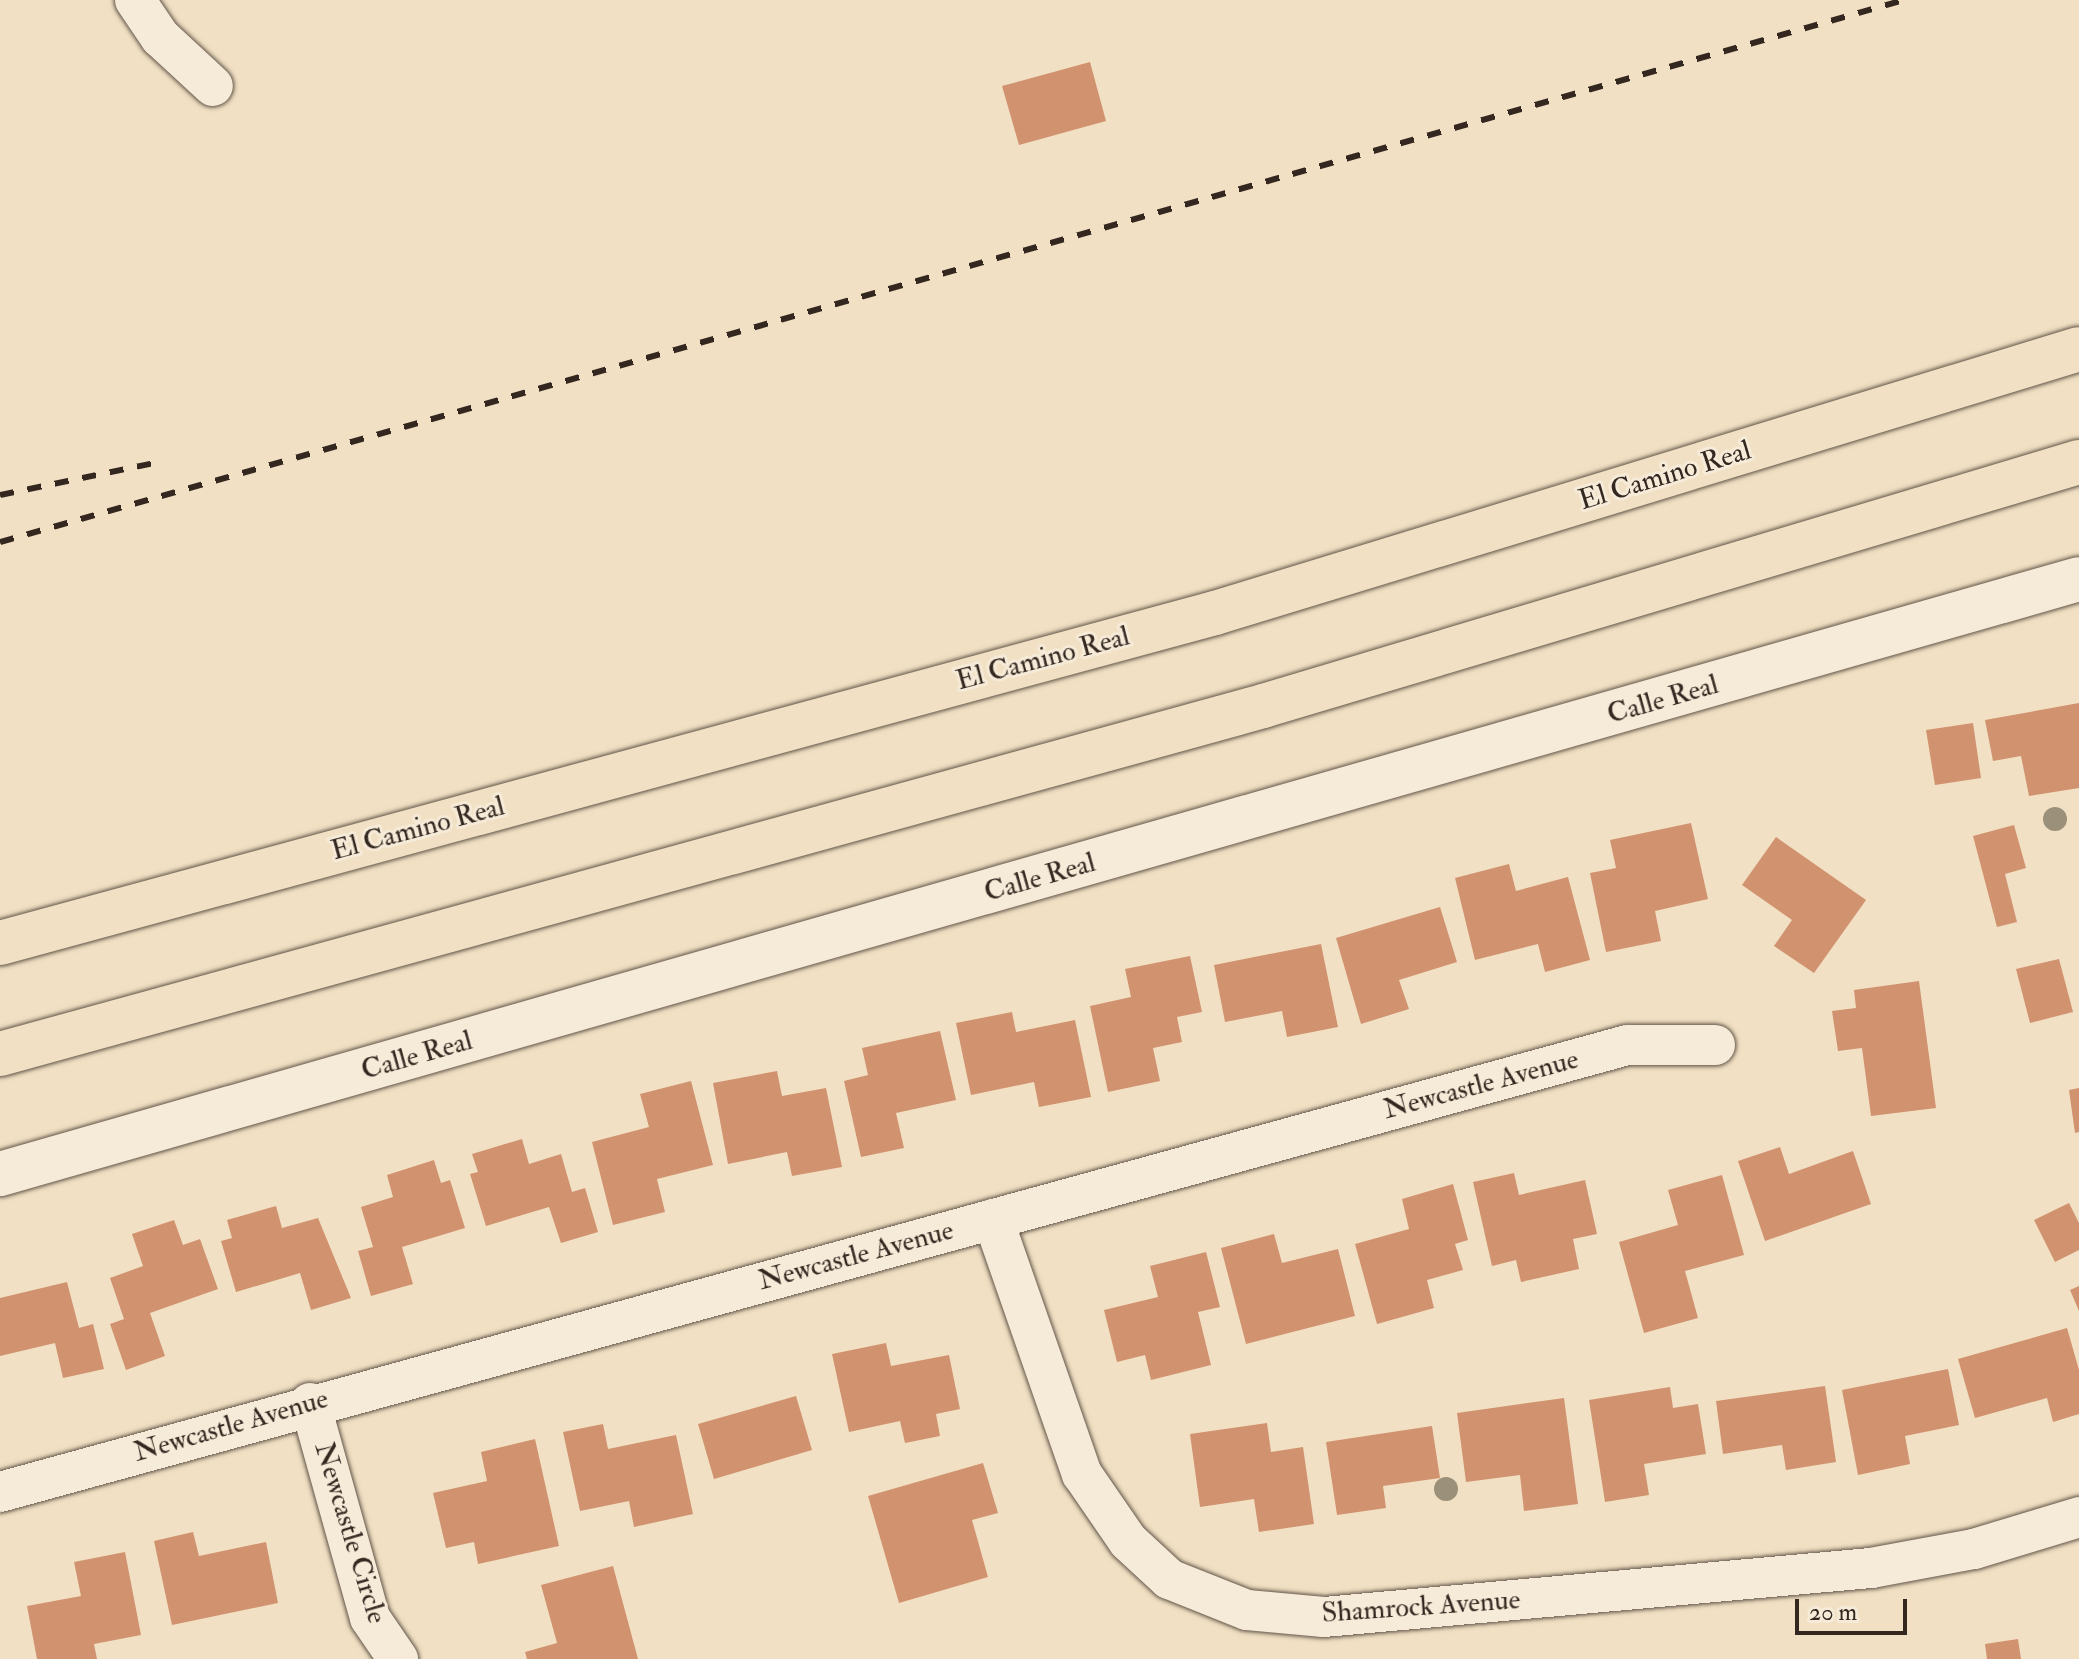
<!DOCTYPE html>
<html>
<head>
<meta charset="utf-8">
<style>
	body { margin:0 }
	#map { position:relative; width:2079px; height:1659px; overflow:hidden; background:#f1e0c3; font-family:"IM FELL Double Pica",serif }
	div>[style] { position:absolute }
	.building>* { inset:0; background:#d1926f }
	.roads { filter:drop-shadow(0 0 2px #625549) drop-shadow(0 0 2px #625549) }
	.minor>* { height:40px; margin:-20px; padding:0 20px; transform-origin:20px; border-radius:20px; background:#f6ebd8 }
	.secondary>* { height:44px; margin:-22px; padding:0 22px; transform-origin:22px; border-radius:22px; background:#f6ebd8 }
	.motorway>* { height:44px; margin:-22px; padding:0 22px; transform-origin:22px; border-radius:22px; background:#f1e0c3 }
	.rail>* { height:6px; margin-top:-3px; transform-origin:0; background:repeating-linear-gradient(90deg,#332720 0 14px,transparent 0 28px) }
	.trees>* { width:24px; height:24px; margin:-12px; border-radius:50%; background:#9b907a }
	span { translate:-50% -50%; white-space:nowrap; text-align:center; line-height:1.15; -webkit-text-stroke:6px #f6ebd8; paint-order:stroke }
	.street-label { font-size:28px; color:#332720 }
	.scale { position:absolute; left:1795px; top:1599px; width:112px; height:36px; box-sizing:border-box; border:4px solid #332720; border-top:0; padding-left:10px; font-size:24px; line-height:28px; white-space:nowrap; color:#332720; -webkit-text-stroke:6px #f6ebd8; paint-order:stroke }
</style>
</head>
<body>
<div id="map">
	<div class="building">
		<div style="clip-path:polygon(1090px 62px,1106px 121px,1019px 145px,1002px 86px)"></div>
		<div style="clip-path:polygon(2079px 703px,2079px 788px,2029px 796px,2021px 756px,1993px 761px,1985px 720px)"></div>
		<div style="clip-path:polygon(1973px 723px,1981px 778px,1935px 785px,1926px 730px)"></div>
		<div style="clip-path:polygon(1691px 823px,1708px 899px,1655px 911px,1661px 941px,1606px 952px,1590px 873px,1616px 868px,1610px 840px)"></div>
		<div style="clip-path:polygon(2014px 825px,2026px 868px,2005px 874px,2017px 922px,1997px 927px,1973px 836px)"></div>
		<div style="clip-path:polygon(1776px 837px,1866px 900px,1814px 973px,1774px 946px,1792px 920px,1742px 885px)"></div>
		<div style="clip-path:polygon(1509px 864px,1516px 891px,1568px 877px,1590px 960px,1545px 972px,1538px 944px,1475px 960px,1455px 878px)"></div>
		<div style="clip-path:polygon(1440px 907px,1457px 962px,1399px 980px,1409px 1009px,1361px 1024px,1336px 938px)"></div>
		<div style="clip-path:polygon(1321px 944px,1338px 1027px,1287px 1037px,1282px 1011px,1225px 1022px,1214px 965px)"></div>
		<div style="clip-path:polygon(1190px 956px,1202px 1012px,1177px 1017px,1182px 1042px,1153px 1048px,1160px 1081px,1108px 1092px,1090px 1006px,1131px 997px,1125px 969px)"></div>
		<div style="clip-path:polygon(2059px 959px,2073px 1012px,2030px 1023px,2016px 969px)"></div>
		<div style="clip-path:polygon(1919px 981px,1936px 1108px,1871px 1116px,1862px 1048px,1838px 1051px,1832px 1011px,1856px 1008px,1854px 990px)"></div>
		<div style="clip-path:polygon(1012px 1012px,1016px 1032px,1075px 1020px,1091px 1097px,1039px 1107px,1034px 1082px,971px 1095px,956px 1023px)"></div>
		<div style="clip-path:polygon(940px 1031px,956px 1100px,896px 1113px,904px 1148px,861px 1157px,844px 1081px,868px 1075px,862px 1048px)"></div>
		<div style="clip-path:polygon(777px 1071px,782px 1096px,826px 1088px,842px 1167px,792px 1176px,787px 1152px,728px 1164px,713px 1083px)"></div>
		<div style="clip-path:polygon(691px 1081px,713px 1165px,657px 1179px,665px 1212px,613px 1225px,592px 1142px,649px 1127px,640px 1094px)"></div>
		<div style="clip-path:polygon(2079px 1088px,2079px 1132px,2075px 1133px,2069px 1090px)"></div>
		<div style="clip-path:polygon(522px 1139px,529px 1164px,561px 1154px,572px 1192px,585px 1188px,598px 1232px,561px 1243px,549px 1207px,486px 1226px,470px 1174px,478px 1172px,472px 1154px)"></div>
		<div style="clip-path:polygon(1780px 1147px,1789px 1174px,1853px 1151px,1871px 1204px,1765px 1241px,1738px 1161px)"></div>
		<div style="clip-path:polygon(434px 1160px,441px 1183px,450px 1180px,465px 1228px,402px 1247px,413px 1284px,371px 1296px,358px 1251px,373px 1247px,361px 1207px,393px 1197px,387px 1175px)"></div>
		<div style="clip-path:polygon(1514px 1173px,1519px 1195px,1585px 1180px,1597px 1234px,1573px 1239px,1579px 1269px,1521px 1282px,1516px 1260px,1492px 1266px,1473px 1182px)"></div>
		<div style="clip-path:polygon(1722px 1175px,1744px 1255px,1685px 1271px,1698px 1318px,1644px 1333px,1619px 1242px,1678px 1225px,1668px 1190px)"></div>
		<div style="clip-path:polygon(1453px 1184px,1468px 1240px,1455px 1244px,1463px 1270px,1427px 1280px,1434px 1308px,1377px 1324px,1355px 1244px,1409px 1229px,1402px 1199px)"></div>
		<div style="clip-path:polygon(2069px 1203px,2079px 1223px,2079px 1250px,2055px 1262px,2034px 1220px)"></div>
		<div style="clip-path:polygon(276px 1206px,282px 1228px,318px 1218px,351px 1298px,311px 1310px,300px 1273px,236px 1292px,221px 1241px,232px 1238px,227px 1220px)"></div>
		<div style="clip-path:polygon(174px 1220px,183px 1245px,200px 1239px,218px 1289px,150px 1313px,165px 1356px,126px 1370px,110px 1324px,124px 1319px,110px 1278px,143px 1266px,132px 1234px)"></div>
		<div style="clip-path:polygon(1274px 1234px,1282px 1263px,1338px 1249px,1355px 1316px,1246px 1344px,1221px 1248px)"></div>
		<div style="clip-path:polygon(1206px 1252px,1220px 1307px,1198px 1312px,1211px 1365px,1151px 1380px,1145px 1355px,1117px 1362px,1104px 1310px,1158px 1297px,1150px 1266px)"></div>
		<div style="clip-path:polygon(67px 1282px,79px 1328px,93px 1324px,104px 1369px,63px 1378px,55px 1343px,0 1356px,0 1298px)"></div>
		<div style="clip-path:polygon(2079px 1286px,2079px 1311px,2070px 1290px)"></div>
		<div style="clip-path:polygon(2067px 1328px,2079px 1370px,2079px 1414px,2053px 1422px,2047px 1398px,1975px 1418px,1958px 1359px)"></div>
		<div style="clip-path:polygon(886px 1343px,891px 1366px,949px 1355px,960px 1409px,936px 1414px,940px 1436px,905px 1443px,900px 1421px,849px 1432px,832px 1354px)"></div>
		<div style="clip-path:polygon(1948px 1369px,1959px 1425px,1905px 1436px,1910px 1464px,1858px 1475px,1842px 1390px)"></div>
		<div style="clip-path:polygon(1825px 1386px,1836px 1462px,1786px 1470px,1782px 1445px,1723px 1454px,1716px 1401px)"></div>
		<div style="clip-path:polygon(1670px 1387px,1673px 1408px,1698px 1404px,1706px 1454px,1644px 1464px,1649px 1495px,1605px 1502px,1589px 1400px)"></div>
		<div style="clip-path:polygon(796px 1396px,812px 1450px,714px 1479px,698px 1424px)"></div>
		<div style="clip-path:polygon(1564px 1398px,1578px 1504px,1524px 1511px,1520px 1475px,1466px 1482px,1457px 1413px)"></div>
		<div style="clip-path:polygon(1267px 1423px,1271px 1452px,1303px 1447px,1314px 1524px,1259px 1532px,1254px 1499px,1200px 1507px,1190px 1434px)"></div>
		<div style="clip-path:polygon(603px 1424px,608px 1449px,676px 1435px,693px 1514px,634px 1527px,629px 1501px,580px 1511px,563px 1432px)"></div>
		<div style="clip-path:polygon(1432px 1426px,1440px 1478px,1383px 1486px,1386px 1508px,1337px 1515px,1326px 1442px)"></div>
		<div style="clip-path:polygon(535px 1439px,559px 1546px,478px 1564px,474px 1542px,446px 1548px,433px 1493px,487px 1481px,481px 1452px)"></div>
		<div style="clip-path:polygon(983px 1463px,998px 1513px,972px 1520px,988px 1577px,899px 1603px,868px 1496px)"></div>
		<div style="clip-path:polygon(193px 1532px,199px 1556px,266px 1542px,278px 1603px,172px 1625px,154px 1541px)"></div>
		<div style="clip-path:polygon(125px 1552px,141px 1635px,94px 1644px,97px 1659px,37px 1659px,27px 1606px,81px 1596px,74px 1562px)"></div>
		<div style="clip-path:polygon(613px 1566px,638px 1659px,527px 1659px,525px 1652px,557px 1643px,541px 1585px)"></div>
		<div style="clip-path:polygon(2018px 1639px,2021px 1659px,1987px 1659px,1985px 1644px)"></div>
	</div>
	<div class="roads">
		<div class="minor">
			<div style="left:135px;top:0;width:45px;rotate:56deg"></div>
			<div style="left:160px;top:37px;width:72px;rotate:42.8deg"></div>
			<div style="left:993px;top:1219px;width:270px;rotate:70.8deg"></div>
			<div style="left:1082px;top:1474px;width:81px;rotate:55.5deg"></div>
			<div style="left:1128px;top:1541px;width:56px;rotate:42.8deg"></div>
			<div style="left:1169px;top:1579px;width:84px;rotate:21.7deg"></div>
			<div style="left:1247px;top:1610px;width:77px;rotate:5.2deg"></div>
			<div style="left:1324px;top:1617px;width:549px;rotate:-5.12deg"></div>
			<div style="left:1871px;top:1568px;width:105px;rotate:-10.5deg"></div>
			<div style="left:1974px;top:1549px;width:110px;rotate:-16.9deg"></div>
			<div style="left:310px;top:1403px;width:223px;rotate:74.4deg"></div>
			<div style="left:370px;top:1618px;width:50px;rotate:55.7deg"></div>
			<div style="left:0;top:1492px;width:1687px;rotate:-15.36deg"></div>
			<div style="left:1627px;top:1045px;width:88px"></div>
		</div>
		<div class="secondary">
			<div style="left:0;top:1174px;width:2162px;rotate:-15.97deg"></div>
		</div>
		<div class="motorway">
			<div style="left:0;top:943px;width:1259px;rotate:-15.2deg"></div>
			<div style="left:1215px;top:613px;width:903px;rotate:-16.99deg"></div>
			<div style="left:0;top:1054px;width:1310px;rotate:-15.4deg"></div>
			<div style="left:1263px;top:706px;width:852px;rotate:-16.65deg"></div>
		</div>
	</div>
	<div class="rail">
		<div style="left:0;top:495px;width:157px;rotate:-11.7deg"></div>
		<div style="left:0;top:542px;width:1980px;rotate:-15.89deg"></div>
	</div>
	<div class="trees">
		<div style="left:2055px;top:819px"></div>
		<div style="left:1446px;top:1489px"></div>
	</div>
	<div class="street-label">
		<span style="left:1665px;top:476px;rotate:-17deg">El Camino Real</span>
		<span style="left:1043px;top:659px;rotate:-15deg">El Camino Real</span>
		<span style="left:1663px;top:700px;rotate:-16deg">Calle Real</span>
		<span style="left:418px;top:829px;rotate:-15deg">El Camino Real</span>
		<span style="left:1040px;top:878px;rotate:-16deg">Calle Real</span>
		<span style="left:417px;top:1056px;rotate:-16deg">Calle Real</span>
		<span style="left:1481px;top:1085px;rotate:-15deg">Newcastle Avenue</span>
		<span style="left:856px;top:1256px;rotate:-15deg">Newcastle Avenue</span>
		<span style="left:231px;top:1426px;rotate:-16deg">Newcastle Avenue</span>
		<span style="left:350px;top:1533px;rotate:73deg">Newcastle Circle</span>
		<span style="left:1421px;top:1607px;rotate:-4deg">Shamrock Avenue</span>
	</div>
	<div class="scale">20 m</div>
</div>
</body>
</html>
